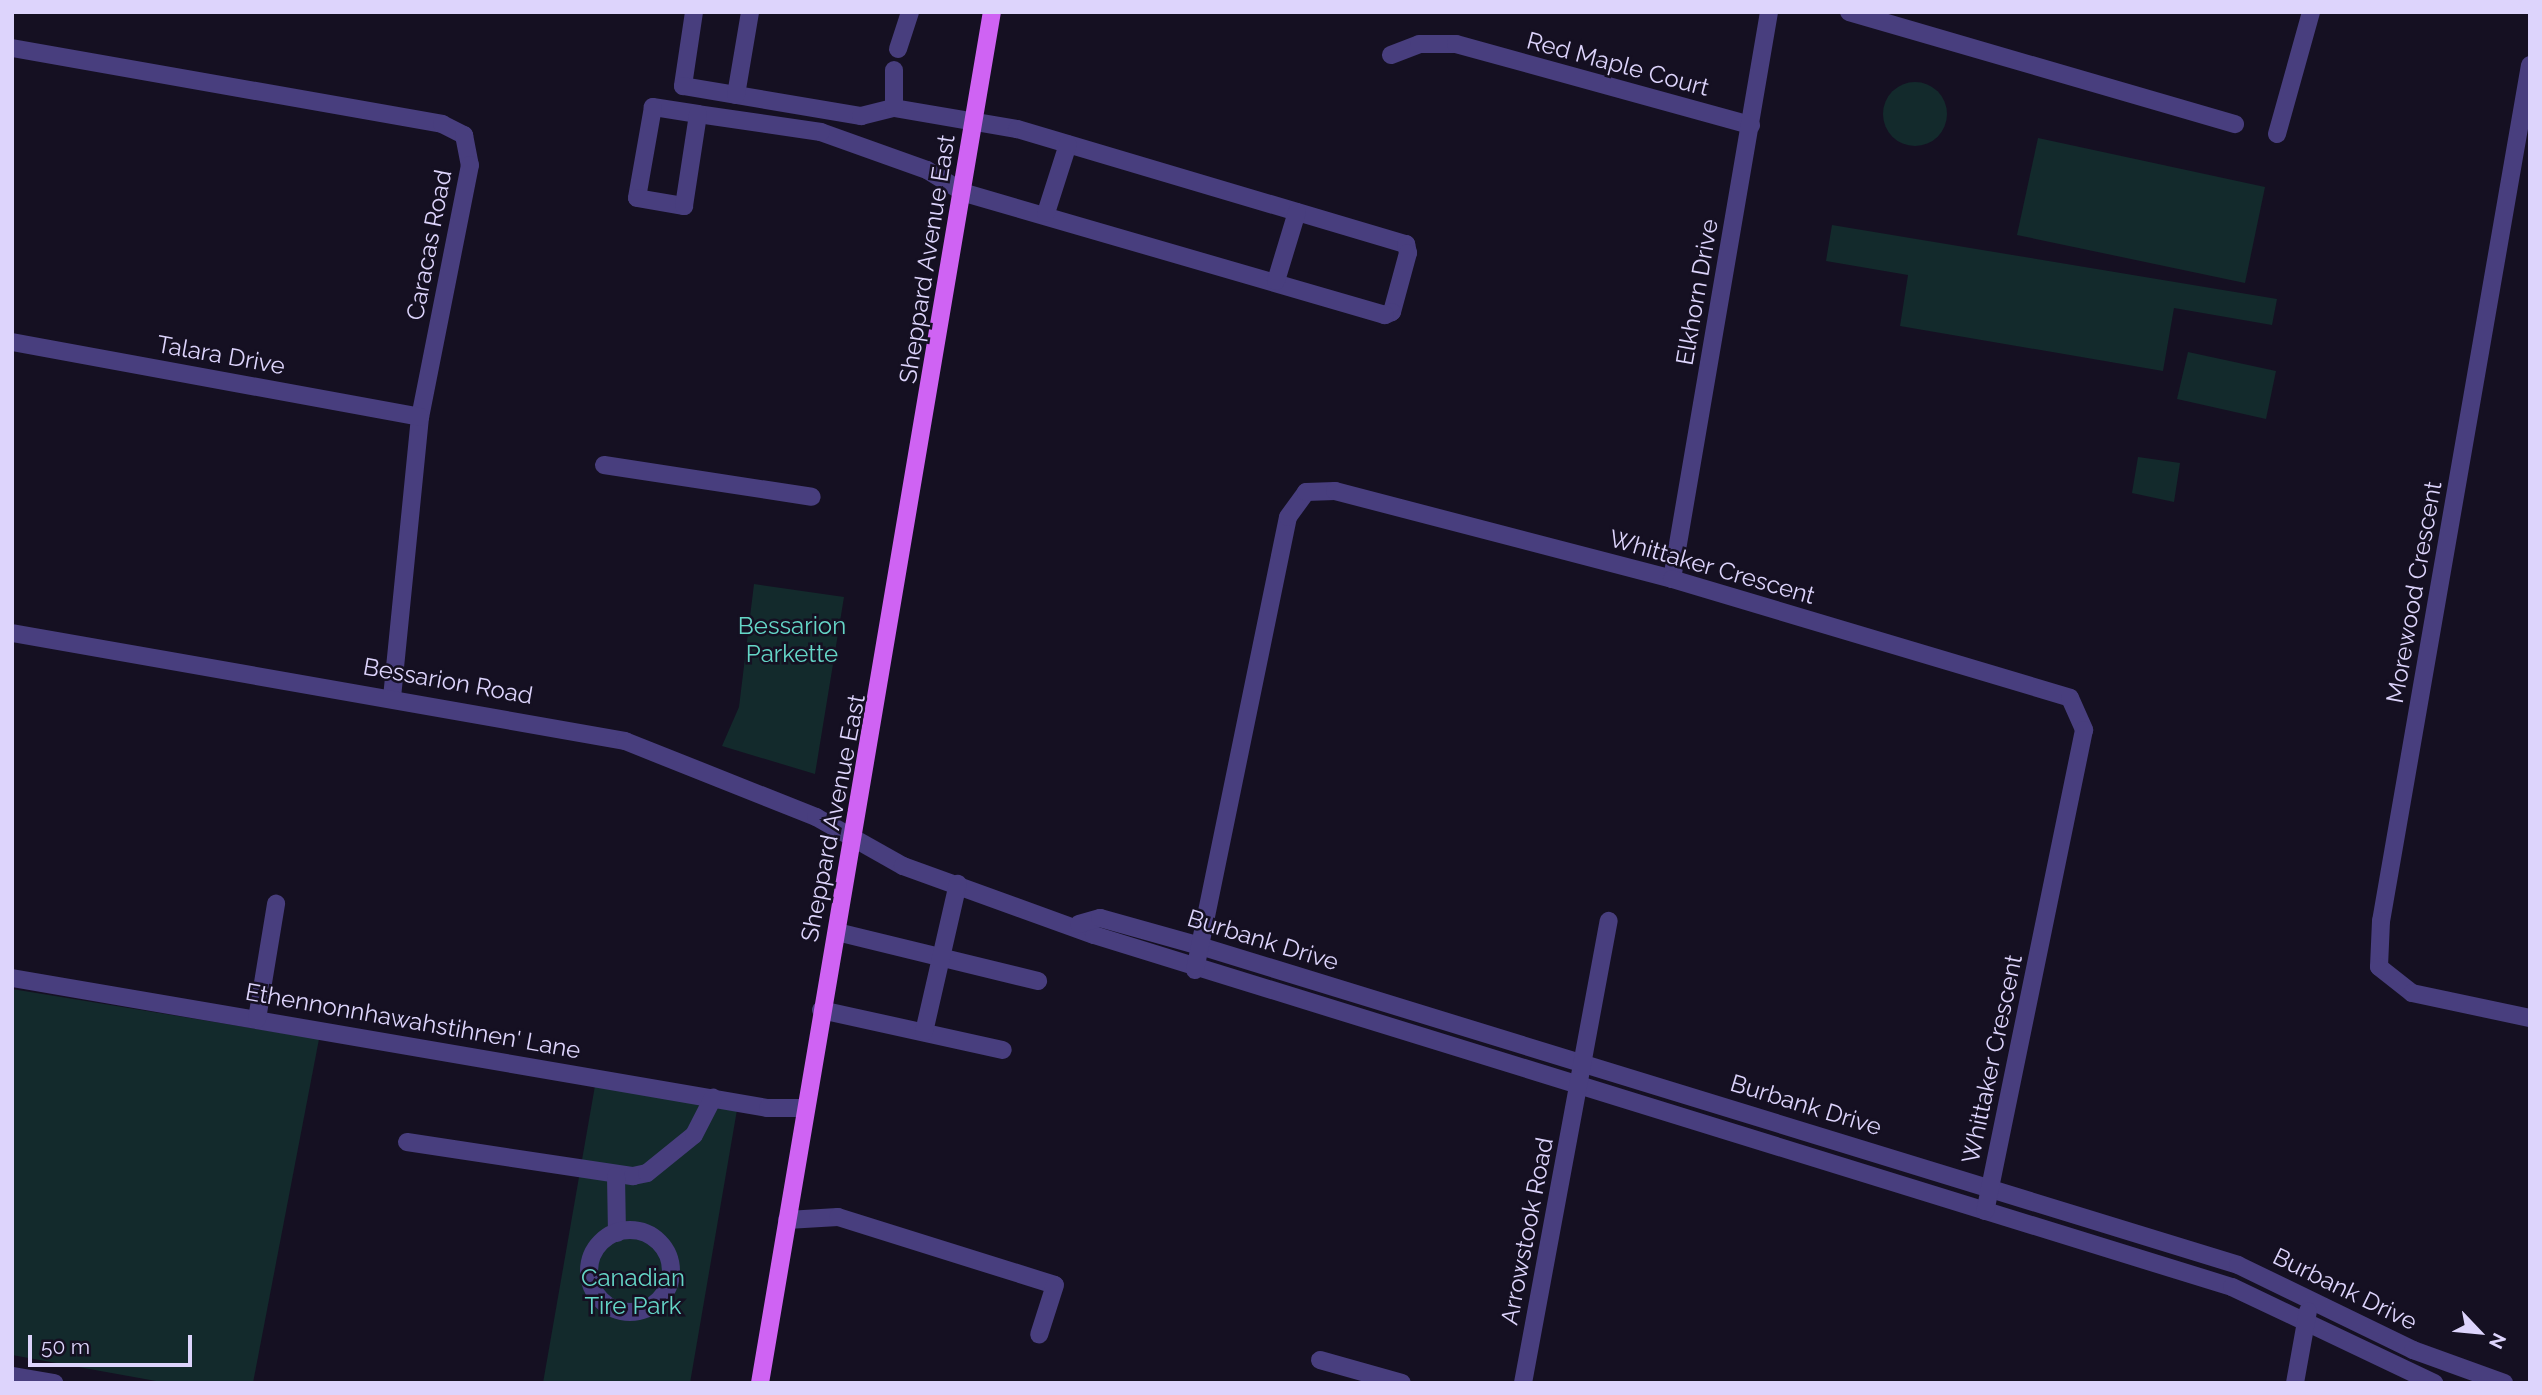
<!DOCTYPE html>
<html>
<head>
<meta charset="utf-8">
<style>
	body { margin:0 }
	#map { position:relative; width:2542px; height:1395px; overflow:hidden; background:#151022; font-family:Raleway,sans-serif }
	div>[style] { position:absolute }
	.green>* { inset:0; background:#132a2c }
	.round { border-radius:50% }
	.minor>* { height:18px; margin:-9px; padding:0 9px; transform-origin:9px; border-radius:9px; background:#483e7e }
	.minor>.ring { margin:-9px; padding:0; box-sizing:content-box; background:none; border:18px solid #483e7e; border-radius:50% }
	.major>* { height:18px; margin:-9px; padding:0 9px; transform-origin:9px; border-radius:9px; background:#cf63f3 }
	span { translate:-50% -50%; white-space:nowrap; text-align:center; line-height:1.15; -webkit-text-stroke:5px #151022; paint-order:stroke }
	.street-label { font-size:24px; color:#ddd4fc }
	.park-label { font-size:24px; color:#65d6c7 }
	.frame { position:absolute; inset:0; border:14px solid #ddd4fc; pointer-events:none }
	.north { position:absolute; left:2444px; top:1297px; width:70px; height:70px; -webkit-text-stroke:5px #151022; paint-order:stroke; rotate:116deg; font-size:19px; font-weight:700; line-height:28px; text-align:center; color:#ddd4fc }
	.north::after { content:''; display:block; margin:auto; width:24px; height:32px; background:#ddd4fc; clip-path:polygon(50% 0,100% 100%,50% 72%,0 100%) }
	.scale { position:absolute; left:28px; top:1335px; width:164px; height:32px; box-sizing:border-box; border:4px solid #ddd4fc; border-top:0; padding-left:9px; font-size:21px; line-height:24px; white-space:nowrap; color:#ddd4fc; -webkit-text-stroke:5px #151022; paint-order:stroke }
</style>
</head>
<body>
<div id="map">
	<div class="green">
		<div class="round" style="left:1883px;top:82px;width:64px;height:64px"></div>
		<div style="clip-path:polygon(2038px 138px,2265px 187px,2245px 283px,2017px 235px)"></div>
		<div style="clip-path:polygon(1832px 225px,2277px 299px,2272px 325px,2174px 308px,2163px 371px,1900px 326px,1908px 275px,1826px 261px)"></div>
		<div style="clip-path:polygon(2188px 352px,2276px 371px,2266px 419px,2177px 399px)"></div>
		<div style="clip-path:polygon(2138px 457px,2180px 463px,2174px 502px,2132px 493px)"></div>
		<div style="clip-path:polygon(754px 584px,844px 597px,815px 774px,722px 746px,739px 707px)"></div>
		<div style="clip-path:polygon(12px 989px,319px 1039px,253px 1383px,167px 1383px,12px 1355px)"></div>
		<div style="clip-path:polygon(596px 1080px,738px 1104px,690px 1383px,543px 1383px)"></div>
	</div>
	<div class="minor">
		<div style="left:694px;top:12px;width:75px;rotate:98.5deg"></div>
		<div style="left:683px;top:86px;width:181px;rotate:9.6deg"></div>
		<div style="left:861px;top:116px;width:34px;rotate:-14deg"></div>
		<div style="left:894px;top:108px;width:125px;rotate:9.7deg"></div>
		<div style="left:1017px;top:129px;width:406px;rotate:16.5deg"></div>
		<div style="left:1406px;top:244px;width:9px;rotate:77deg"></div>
		<div style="left:1408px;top:253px;width:61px;rotate:105.2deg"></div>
		<div style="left:1392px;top:312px;width:8px;rotate:157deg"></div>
		<div style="left:1385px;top:315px;width:440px;rotate:-163.8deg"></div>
		<div style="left:963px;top:192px;width:42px;rotate:-148.6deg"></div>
		<div style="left:927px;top:170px;width:113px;rotate:-160.3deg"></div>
		<div style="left:821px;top:132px;width:124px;rotate:-171.7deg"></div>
		<div style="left:698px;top:114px;width:46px;rotate:-171.2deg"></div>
		<div style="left:653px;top:107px;width:92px;rotate:100deg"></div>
		<div style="left:637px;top:198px;width:48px;rotate:9.7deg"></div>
		<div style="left:684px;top:206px;width:93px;rotate:-81.3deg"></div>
		<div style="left:1849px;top:12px;width:402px;rotate:16.2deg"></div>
		<div style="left:12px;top:48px;width:437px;rotate:10deg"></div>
		<div style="left:442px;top:124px;width:25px;rotate:27deg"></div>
		<div style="left:464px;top:135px;width:31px;rotate:79deg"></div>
		<div style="left:470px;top:165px;width:257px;rotate:101.2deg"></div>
		<div style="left:420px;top:417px;width:280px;rotate:95.7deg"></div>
		<div style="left:898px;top:49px;width:39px;rotate:-72deg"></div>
		<div style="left:1391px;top:55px;width:30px;rotate:-21deg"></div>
		<div style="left:1419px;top:44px;width:37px"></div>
		<div style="left:1456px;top:44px;width:306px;rotate:15.4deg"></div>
		<div style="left:2530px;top:65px;width:869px;rotate:99.87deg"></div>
		<div style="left:2381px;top:921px;width:46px;rotate:92.5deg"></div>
		<div style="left:2379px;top:967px;width:42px;rotate:38.2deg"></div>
		<div style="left:2412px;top:993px;width:121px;rotate:12deg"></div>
		<div style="left:894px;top:70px;width:38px;rotate:90deg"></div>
		<div style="left:736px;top:95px;width:84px;rotate:-80.4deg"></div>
		<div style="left:2277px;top:134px;width:127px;rotate:-74.4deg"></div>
		<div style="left:1046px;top:213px;width:72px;rotate:-72.3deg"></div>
		<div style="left:1276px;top:281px;width:72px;rotate:-73.1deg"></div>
		<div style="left:12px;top:342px;width:415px;rotate:10.4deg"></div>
		<div style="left:604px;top:465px;width:210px;rotate:8.7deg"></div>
		<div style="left:1672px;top:579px;width:575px;rotate:-80.29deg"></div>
		<div style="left:12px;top:633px;width:622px;rotate:9.99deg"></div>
		<div style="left:625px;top:741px;width:206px;rotate:21.7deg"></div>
		<div style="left:816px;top:817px;width:100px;rotate:29.4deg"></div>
		<div style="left:903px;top:866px;width:203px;rotate:19.9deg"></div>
		<div style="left:1094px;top:935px;width:1191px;rotate:17.19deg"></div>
		<div style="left:2232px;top:1287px;width:224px;rotate:25.4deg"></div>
		<div style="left:1079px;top:924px;width:22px;rotate:-16deg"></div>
		<div style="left:1100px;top:918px;width:104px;rotate:15.6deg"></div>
		<div style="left:1200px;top:946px;width:1086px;rotate:17.08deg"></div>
		<div style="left:2238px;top:1265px;width:195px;rotate:25.9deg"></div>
		<div style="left:2413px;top:1350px;width:97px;rotate:19.9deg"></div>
		<div style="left:837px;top:932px;width:207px;rotate:13.7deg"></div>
		<div style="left:1195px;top:970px;width:462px;rotate:-78.4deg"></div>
		<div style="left:1288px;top:517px;width:31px;rotate:-54deg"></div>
		<div style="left:1306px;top:492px;width:29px;rotate:-2deg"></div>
		<div style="left:1335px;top:491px;width:348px;rotate:14.6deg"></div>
		<div style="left:1672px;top:579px;width:415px;rotate:16.6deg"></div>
		<div style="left:2070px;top:698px;width:35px;rotate:66deg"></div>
		<div style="left:2084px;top:730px;width:491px;rotate:101.6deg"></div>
		<div style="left:12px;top:978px;width:767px;rotate:9.76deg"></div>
		<div style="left:768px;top:1108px;width:37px"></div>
		<div style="left:821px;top:1010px;width:186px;rotate:12.4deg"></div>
		<div style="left:257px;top:1019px;width:117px;rotate:-80.6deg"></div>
		<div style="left:924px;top:1032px;width:152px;rotate:-77.1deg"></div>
		<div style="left:407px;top:1142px;width:229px;rotate:8.6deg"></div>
		<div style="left:633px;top:1176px;width:14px;rotate:-12deg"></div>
		<div style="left:647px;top:1173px;width:60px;rotate:-39deg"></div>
		<div style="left:694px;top:1135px;width:42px;rotate:-62.8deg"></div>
		<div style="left:616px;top:1176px;width:57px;rotate:89deg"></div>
		<div style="left:787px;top:1220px;width:51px;rotate:-3.4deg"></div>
		<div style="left:838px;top:1217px;width:227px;rotate:17.4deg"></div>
		<div style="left:1055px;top:1285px;width:52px;rotate:107.7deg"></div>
		<div class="ring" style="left:589px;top:1230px;width:64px;height:64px"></div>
		<div style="left:1320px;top:1360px;width:85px;rotate:15.7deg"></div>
		<div style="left:12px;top:1376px;width:43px;rotate:9.5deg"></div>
		<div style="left:1523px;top:1383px;width:470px;rotate:-79.5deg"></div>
		<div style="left:2295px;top:1383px;width:73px;rotate:-79.8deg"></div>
	</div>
	<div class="major">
		<div style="left:760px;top:1383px;width:1390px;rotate:-80.4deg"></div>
	</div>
	<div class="street-label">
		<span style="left:1618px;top:64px;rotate:15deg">Red Maple Court</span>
		<span style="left:429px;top:245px;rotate:-79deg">Caracas Road</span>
		<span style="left:927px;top:259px;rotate:-81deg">Sheppard Avenue East</span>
		<span style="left:1697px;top:292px;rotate:-80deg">Elkhorn Drive</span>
		<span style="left:221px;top:355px;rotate:10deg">Talara Drive</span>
		<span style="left:1712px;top:567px;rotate:16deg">Whittaker Crescent</span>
		<span style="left:2414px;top:592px;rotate:-80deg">Morewood Crescent</span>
		<span style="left:448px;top:681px;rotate:10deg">Bessarion Road</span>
		<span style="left:833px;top:818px;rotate:-79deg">Sheppard Avenue East</span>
		<span style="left:1263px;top:940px;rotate:17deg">Burbank Drive</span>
		<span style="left:413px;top:1021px;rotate:10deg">Ethennonnhawahstihnen' Lane</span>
		<span style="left:1992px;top:1059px;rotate:-78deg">Whittaker Crescent</span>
		<span style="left:1806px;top:1105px;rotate:17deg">Burbank Drive</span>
		<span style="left:1527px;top:1231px;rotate:-79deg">Arrowstook Road</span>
		<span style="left:2345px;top:1289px;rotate:26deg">Burbank Drive</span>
	</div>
	<div class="park-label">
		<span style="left:792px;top:640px">Bessarion<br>Parkette</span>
		<span style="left:633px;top:1292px">Canadian<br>Tire Park</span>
	</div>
	<div class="frame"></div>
	<div class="north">N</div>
	<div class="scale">50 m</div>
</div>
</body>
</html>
